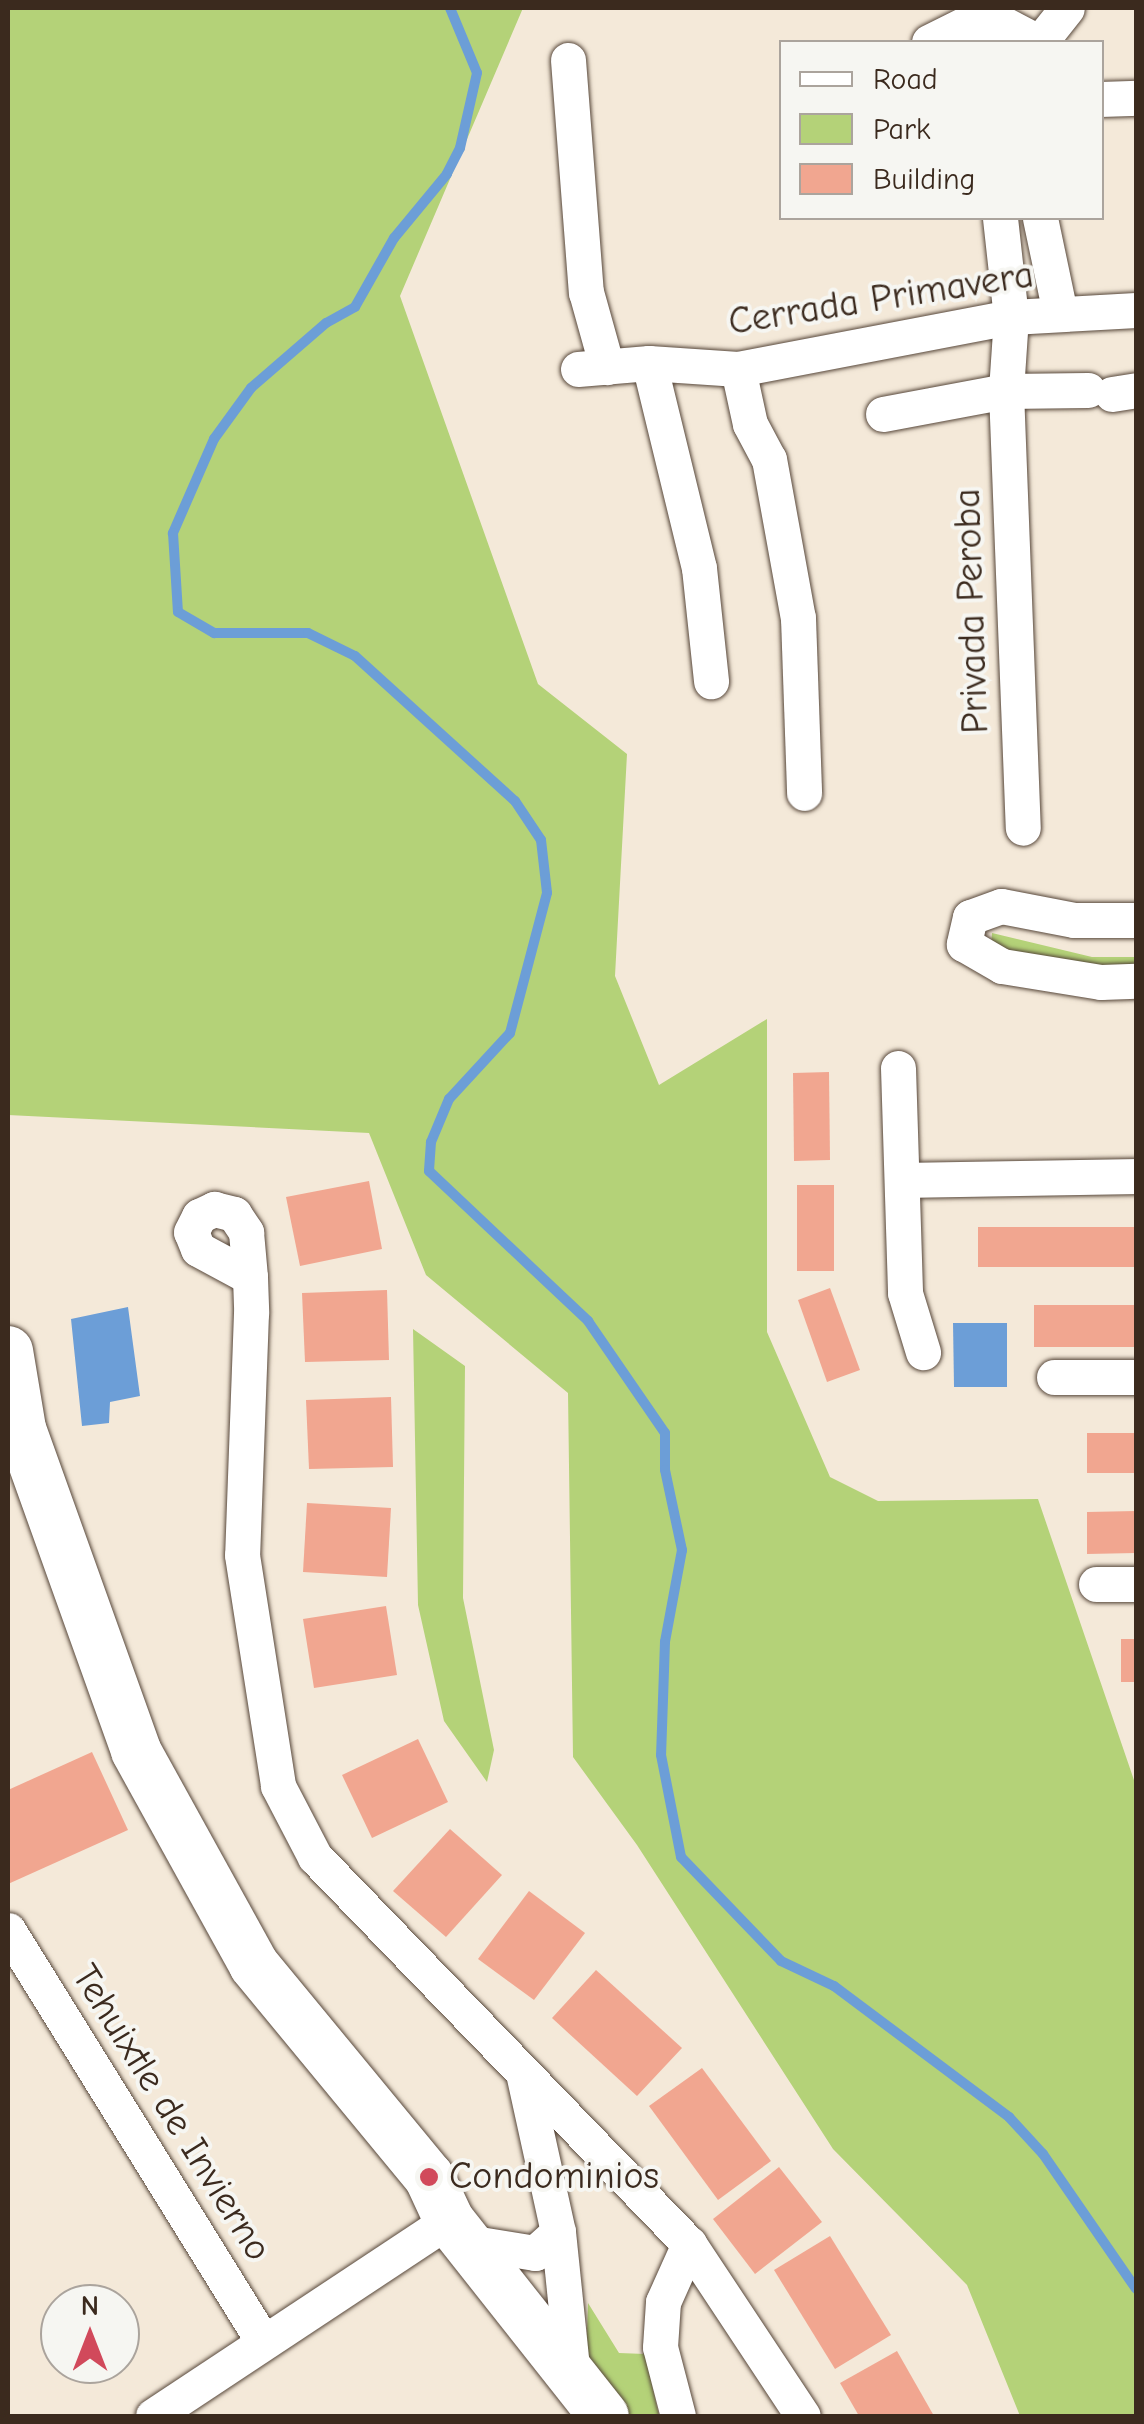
<!DOCTYPE html>
<html>
<head>
<meta charset="utf-8">
<style>
	body { margin:0 }
	#map { position:relative; width:1144px; height:2424px; overflow:hidden; background:#f4e9d9; font-family:"Comic Neue",sans-serif }
	div>[style] { position:absolute }
	.green>* { inset:0; background:#b4d278 }
	.water>* { inset:0; background:#6c9ed7 }
	.stream>* { height:10px; margin:-5px; padding:0 5px; transform-origin:5px; border-radius:5px; background:#6c9ed7 }
	.building>* { inset:0; background:#f1a690 }
	.roads { filter:drop-shadow(0 0 2px #57473a) drop-shadow(0 0 2px #57473a) }
	.street>* { height:35px; margin:-17.5px; padding:0 17.5px; transform-origin:17.5px; border-radius:17.5px; background:#fff }
	.secondary>* { height:50px; margin:-25px; padding:0 25px; transform-origin:25px; border-radius:25px; background:#fff }
	.dots>* { width:28px; height:28px; translate:-50% -50%; box-sizing:border-box; border:5px solid #f6f6f2; border-radius:50% }
	span { translate:-50% -50%; white-space:nowrap; text-align:center; line-height:1.15; -webkit-text-stroke:8px #f6f6f2; paint-order:stroke }
	.street-label { font-size:38px; color:#3b2a1e }
	.poi-label { font-size:38px; color:#3b2a1e }
	.left { translate:0 -50%; text-align:left }
	.frame { position:absolute; inset:0; border:10px solid #3b2a1e; pointer-events:none }
	.legend { position:absolute; left:779px; top:40px; width:325px; height:180px; box-sizing:border-box; background:#f6f6f2; border:2px solid #aba49d; margin:0; padding:12px 18px; list-style:none; font-size:30px; color:#3b2a1e }
	.legend li { display:flex; align-items:center; gap:20px; height:50px }
	.legend b { width:50px; border:2px solid #aba49d }
	.north { position:absolute; left:40px; top:2284px; width:100px; height:100px; box-sizing:border-box; background:#f6f6f2; border:2px solid #aba49d; border-radius:50%; rotate:0deg; font-size:28px; font-weight:700; line-height:40px; text-align:center; color:#3b2a1e }
	.north::after { content:''; display:block; margin:auto; width:35px; height:45px; background:#d1495b; clip-path:polygon(50% 0,100% 100%,50% 72%,0 100%) }
</style>
</head>
<body>
<div id="map">
	<div class="green">
		<div style="clip-path:polygon(8px 8px,523px 8px,400px 296px,538px 684px,627px 754px,615px 976px,659px 1085px,767px 1019px,767px 1332px,830px 1477px,878px 1501px,1038px 1499px,1136px 1786px,1136px 2416px,1020px 2416px,967px 2285px,833px 2149px,637px 1845px,573px 1757px,568px 1393px,426px 1275px,369px 1133px,8px 1115px)"></div>
		<div style="clip-path:polygon(992px 933px,1092px 957px,1136px 957px,1136px 971px,991px 948px)"></div>
		<div style="clip-path:polygon(413px 1329px,465px 1366px,463px 1598px,494px 1750px,487px 1782px,444px 1721px,418px 1605px)"></div>
		<div style="clip-path:polygon(588px 2303px,619px 2353px,645px 2354px,659px 2416px,617px 2416px,586px 2359px)"></div>
	</div>
	<div class="water">
		<div style="clip-path:polygon(128px 1307px,140px 1396px,110px 1402px,109px 1423px,82px 1426px,71px 1319px)"></div>
		<div style="clip-path:polygon(953px 1323px,1007px 1323px,1007px 1387px,954px 1387px)"></div>
	</div>
	<div class="stream">
		<div style="left:450px;top:8px;width:70px;rotate:67.4deg"></div>
		<div style="left:477px;top:73px;width:77px;rotate:102.8deg"></div>
		<div style="left:460px;top:148px;width:29px;rotate:117deg"></div>
		<div style="left:447px;top:174px;width:83px;rotate:129.6deg"></div>
		<div style="left:394px;top:238px;width:79px;rotate:119.5deg"></div>
		<div style="left:355px;top:307px;width:33px;rotate:151deg"></div>
		<div style="left:326px;top:323px;width:99px;rotate:139.1deg"></div>
		<div style="left:251px;top:388px;width:63px;rotate:126deg"></div>
		<div style="left:214px;top:439px;width:103px;rotate:113.6deg"></div>
		<div style="left:173px;top:533px;width:79px;rotate:86.4deg"></div>
		<div style="left:178px;top:612px;width:42px;rotate:30.3deg"></div>
		<div style="left:214px;top:633px;width:94px"></div>
		<div style="left:308px;top:633px;width:52px;rotate:26.1deg"></div>
		<div style="left:355px;top:656px;width:216px;rotate:42.2deg"></div>
		<div style="left:515px;top:801px;width:47px;rotate:56.3deg"></div>
		<div style="left:541px;top:840px;width:53px;rotate:83.5deg"></div>
		<div style="left:547px;top:893px;width:145px;rotate:104.8deg"></div>
		<div style="left:510px;top:1033px;width:90px;rotate:132.7deg"></div>
		<div style="left:449px;top:1099px;width:47px;rotate:112.7deg"></div>
		<div style="left:431px;top:1142px;width:29px;rotate:94deg"></div>
		<div style="left:429px;top:1171px;width:219px;rotate:43.3deg"></div>
		<div style="left:588px;top:1321px;width:136px;rotate:55.5deg"></div>
		<div style="left:665px;top:1433px;width:37px;rotate:90deg"></div>
		<div style="left:665px;top:1470px;width:82px;rotate:78deg"></div>
		<div style="left:682px;top:1550px;width:94px;rotate:100.5deg"></div>
		<div style="left:665px;top:1642px;width:113px;rotate:92deg"></div>
		<div style="left:661px;top:1755px;width:104px;rotate:78.9deg"></div>
		<div style="left:681px;top:1857px;width:144px;rotate:46.1deg"></div>
		<div style="left:781px;top:1961px;width:59px;rotate:25.3deg"></div>
		<div style="left:834px;top:1986px;width:219px;rotate:36.8deg"></div>
		<div style="left:1009px;top:2117px;width:50px;rotate:47.4deg"></div>
		<div style="left:1043px;top:2154px;width:164px;rotate:55.4deg"></div>
	</div>
	<div class="building">
		<div style="clip-path:polygon(829px 1072px,830px 1160px,794px 1161px,793px 1073px)"></div>
		<div style="clip-path:polygon(369px 1181px,382px 1249px,300px 1266px,286px 1197px)"></div>
		<div style="clip-path:polygon(797px 1185px,834px 1185px,834px 1271px,797px 1271px)"></div>
		<div style="clip-path:polygon(978px 1227px,1136px 1227px,1136px 1267px,978px 1267px)"></div>
		<div style="clip-path:polygon(830px 1288px,860px 1370px,827px 1382px,798px 1300px)"></div>
		<div style="clip-path:polygon(387px 1290px,389px 1360px,305px 1362px,302px 1293px)"></div>
		<div style="clip-path:polygon(1034px 1305px,1136px 1305px,1136px 1347px,1034px 1347px)"></div>
		<div style="clip-path:polygon(391px 1397px,393px 1467px,309px 1469px,306px 1400px)"></div>
		<div style="clip-path:polygon(1087px 1433px,1136px 1433px,1136px 1473px,1087px 1473px)"></div>
		<div style="clip-path:polygon(307px 1503px,391px 1508px,387px 1577px,303px 1572px)"></div>
		<div style="clip-path:polygon(1136px 1511px,1136px 1553px,1087px 1554px,1087px 1512px)"></div>
		<div style="clip-path:polygon(386px 1606px,397px 1675px,314px 1688px,303px 1619px)"></div>
		<div style="clip-path:polygon(1121px 1639px,1136px 1639px,1136px 1682px,1121px 1682px)"></div>
		<div style="clip-path:polygon(418px 1739px,448px 1802px,372px 1838px,342px 1775px)"></div>
		<div style="clip-path:polygon(92px 1752px,128px 1830px,8px 1884px,8px 1790px)"></div>
		<div style="clip-path:polygon(450px 1829px,502px 1875px,446px 1937px,393px 1891px)"></div>
		<div style="clip-path:polygon(529px 1891px,585px 1933px,534px 2000px,478px 1959px)"></div>
		<div style="clip-path:polygon(596px 1970px,682px 2048px,637px 2096px,552px 2018px)"></div>
		<div style="clip-path:polygon(702px 2068px,771px 2161px,718px 2200px,649px 2106px)"></div>
		<div style="clip-path:polygon(779px 2167px,822px 2222px,755px 2274px,713px 2219px)"></div>
		<div style="clip-path:polygon(830px 2236px,891px 2335px,835px 2369px,774px 2270px)"></div>
		<div style="clip-path:polygon(897px 2351px,934px 2416px,859px 2416px,840px 2383px)"></div>
	</div>
	<div class="roads">
		<div class="street">
			<div style="left:929px;top:42px;width:45px;rotate:-26.6deg"></div>
			<div style="left:969px;top:22px;width:31px"></div>
			<div style="left:1000px;top:22px;width:43px;rotate:27.8deg"></div>
			<div style="left:1040px;top:42px;width:43px;rotate:-51.5deg"></div>
			<div style="left:568px;top:60px;width:233px;rotate:85.6deg"></div>
			<div style="left:586px;top:292px;width:78px;rotate:74.4deg"></div>
			<div style="left:1102px;top:99px;width:34px;rotate:-2deg"></div>
			<div style="left:1000px;top:218px;width:100px;rotate:83.7deg"></div>
			<div style="left:1011px;top:317px;width:74px;rotate:93.9deg"></div>
			<div style="left:1006px;top:391px;width:437px;rotate:87.8deg"></div>
			<div style="left:1040px;top:218px;width:97px;rotate:78.1deg"></div>
			<div style="left:649px;top:363px;width:211px;rotate:76.3deg"></div>
			<div style="left:699px;top:568px;width:114px;rotate:83.9deg"></div>
			<div style="left:578px;top:369px;width:71px;rotate:-4.8deg"></div>
			<div style="left:649px;top:363px;width:89px;rotate:3.9deg"></div>
			<div style="left:738px;top:369px;width:278px;rotate:-10.8deg"></div>
			<div style="left:1011px;top:317px;width:125px;rotate:-3.2deg"></div>
			<div style="left:738px;top:369px;width:56px;rotate:77.7deg"></div>
			<div style="left:750px;top:424px;width:40px;rotate:62deg"></div>
			<div style="left:769px;top:459px;width:162px;rotate:79.7deg"></div>
			<div style="left:798px;top:618px;width:175px;rotate:88deg"></div>
			<div style="left:1112px;top:394px;width:24px;rotate:-9deg"></div>
			<div style="left:883px;top:414px;width:125px;rotate:-10.6deg"></div>
			<div style="left:1006px;top:391px;width:82px;rotate:-0.7deg"></div>
			<div style="left:1136px;top:920px;width:62px;rotate:180deg"></div>
			<div style="left:1074px;top:920px;width:74px;rotate:-169.1deg"></div>
			<div style="left:1001px;top:906px;width:33px;rotate:160deg"></div>
			<div style="left:970px;top:917px;width:28px;rotate:103deg"></div>
			<div style="left:964px;top:944px;width:44px;rotate:30.1deg"></div>
			<div style="left:1002px;top:966px;width:100px;rotate:9.2deg"></div>
			<div style="left:1101px;top:982px;width:35px;rotate:-2deg"></div>
			<div style="left:898px;top:1068px;width:225px;rotate:88.2deg"></div>
			<div style="left:905px;top:1293px;width:62px;rotate:73deg"></div>
			<div style="left:903px;top:1180px;width:233px;rotate:-1deg"></div>
			<div style="left:250px;top:1277px;width:59px;rotate:-151.7deg"></div>
			<div style="left:198px;top:1249px;width:18px;rotate:-112deg"></div>
			<div style="left:191px;top:1232px;width:18px;rotate:-63deg"></div>
			<div style="left:199px;top:1216px;width:17px;rotate:-25deg"></div>
			<div style="left:214px;top:1209px;width:21px;rotate:14deg"></div>
			<div style="left:234px;top:1214px;width:22px;rotate:56deg"></div>
			<div style="left:246px;top:1232px;width:45px;rotate:84.9deg"></div>
			<div style="left:250px;top:1277px;width:36px;rotate:88deg"></div>
			<div style="left:251px;top:1313px;width:242px;rotate:92.1deg"></div>
			<div style="left:242px;top:1555px;width:234px;rotate:81.1deg"></div>
			<div style="left:278px;top:1786px;width:80px;rotate:62.5deg"></div>
			<div style="left:315px;top:1857px;width:538px;rotate:45.98deg"></div>
			<div style="left:689px;top:2244px;width:206px;rotate:56.5deg"></div>
			<div style="left:1054px;top:1377px;width:82px"></div>
			<div style="left:1096px;top:1584px;width:40px"></div>
			<div style="left:8px;top:1930px;width:482px;rotate:58.2deg"></div>
			<div style="left:558px;top:2232px;width:147px;rotate:84.1deg"></div>
			<div style="left:467px;top:2242px;width:69px;rotate:9.2deg"></div>
			<div style="left:535px;top:2253px;width:31px;rotate:-42deg"></div>
			<div style="left:558px;top:2232px;width:159px;rotate:-102.4deg"></div>
			<div style="left:153px;top:2416px;width:355px;rotate:-33.5deg"></div>
			<div style="left:678px;top:2416px;width:71px;rotate:-104.6deg"></div>
			<div style="left:660px;top:2347px;width:45px;rotate:-86.2deg"></div>
			<div style="left:663px;top:2302px;width:64px;rotate:-65.9deg"></div>
		</div>
		<div class="secondary">
			<div style="left:8px;top:1351px;width:79px;rotate:80.5deg"></div>
			<div style="left:21px;top:1429px;width:342px;rotate:70.3deg"></div>
			<div style="left:136px;top:1751px;width:244px;rotate:61.1deg"></div>
			<div style="left:254px;top:1965px;width:275px;rotate:50.5deg"></div>
			<div style="left:429px;top:2177px;width:47px;rotate:65.1deg"></div>
			<div style="left:449px;top:2220px;width:250px;rotate:51.7deg"></div>
		</div>
	</div>
	<div class="dots">
		<div style="left:429px;top:2177px;background:#d1495b"></div>
	</div>
	<div class="street-label">
		<span style="left:881px;top:299px;rotate:-9deg">Cerrada Primavera</span>
		<span style="left:972px;top:611px;rotate:-92deg">Privada Peroba</span>
		<span style="left:171px;top:2113px;rotate:58deg">Tehuixtle de Invierno</span>
	</div>
	<div class="poi-label">
		<span class="left" style="left:449px;top:2177px">Condominios</span>
	</div>
	<div class="frame"></div>
	<ul class="legend">
	<li><b style="height:12px;background:#fff"></b>Road</li>
	<li><b style="height:28px;background:#b4d278"></b>Park</li>
	<li><b style="height:28px;background:#f1a690"></b>Building</li>
	</ul>
	<div class="north">N</div>
</div>
</body>
</html>
